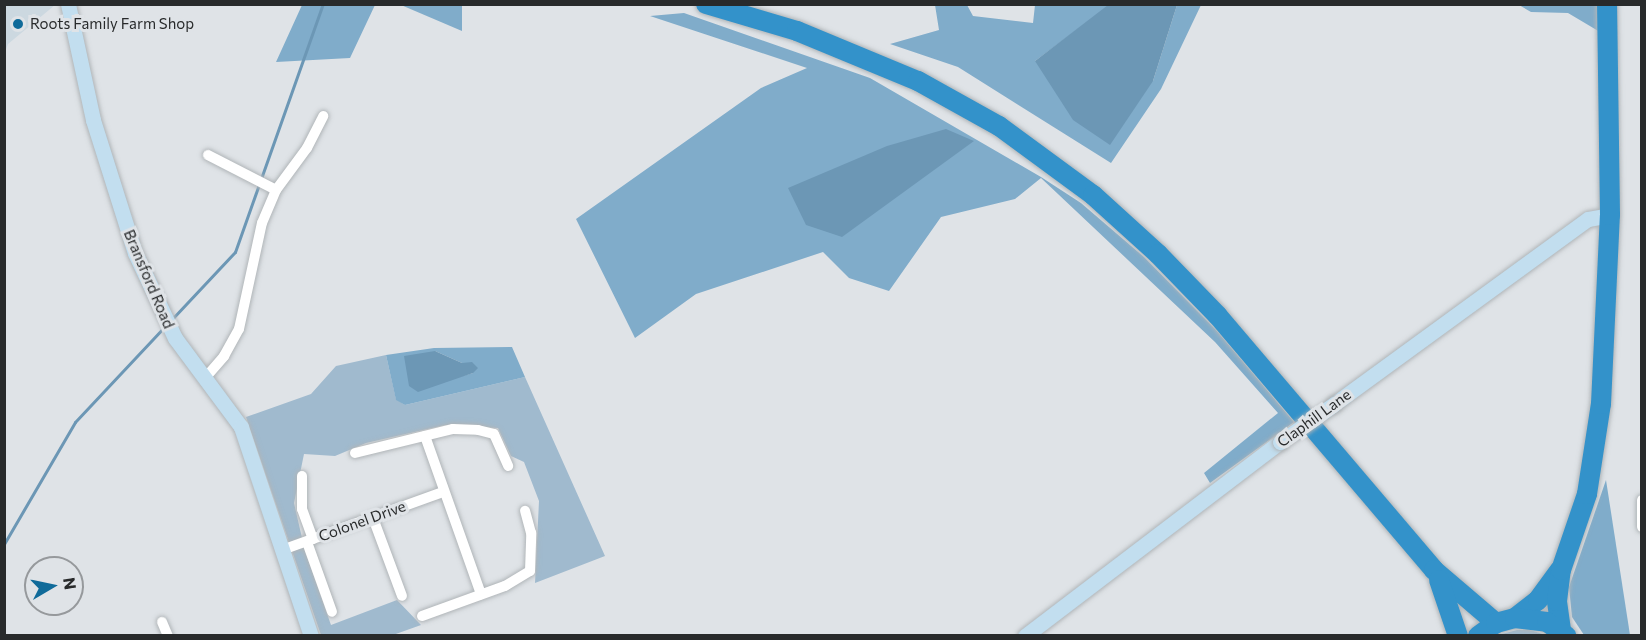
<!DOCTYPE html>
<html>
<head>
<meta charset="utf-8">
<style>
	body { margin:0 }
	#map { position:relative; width:1646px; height:640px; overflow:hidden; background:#dfe3e7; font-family:Commissioner,sans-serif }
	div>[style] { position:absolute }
	.built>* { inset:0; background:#ccd8e0 }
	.green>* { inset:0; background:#a0bace }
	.forest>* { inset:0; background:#80acca }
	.water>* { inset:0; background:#6c97b5 }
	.stream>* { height:3px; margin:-1.5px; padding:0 1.5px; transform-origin:1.5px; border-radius:1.5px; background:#6c97b5 }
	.roads { filter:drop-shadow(0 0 2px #b0b5b8) drop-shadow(0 0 2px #b0b5b8) }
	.street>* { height:10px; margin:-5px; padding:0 5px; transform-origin:5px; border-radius:5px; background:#fff }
	.secondary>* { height:15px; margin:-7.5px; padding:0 7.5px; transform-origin:7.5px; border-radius:7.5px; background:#c2deef }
	.highway>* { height:20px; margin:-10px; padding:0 10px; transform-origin:10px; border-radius:10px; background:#3392ca }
	.bridges { filter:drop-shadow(0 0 2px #b0b5b8) drop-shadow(0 0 2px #b0b5b8) }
	.secondary-bridge>* { height:15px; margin:-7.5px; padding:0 7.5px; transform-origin:7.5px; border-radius:7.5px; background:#c2deef }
	.dots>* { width:16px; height:16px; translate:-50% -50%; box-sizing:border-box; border:3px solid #dfe3e7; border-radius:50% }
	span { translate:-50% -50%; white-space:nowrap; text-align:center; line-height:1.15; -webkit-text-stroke:6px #dfe3e7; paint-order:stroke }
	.poi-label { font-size:15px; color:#282a2b }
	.left { translate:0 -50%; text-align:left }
	.street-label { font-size:15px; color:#282a2b }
	.frame { position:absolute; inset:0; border:6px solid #282a2b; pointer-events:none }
	.north { position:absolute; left:24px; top:556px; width:60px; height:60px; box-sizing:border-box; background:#dfe3e7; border:2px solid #96999c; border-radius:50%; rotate:81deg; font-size:16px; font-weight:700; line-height:24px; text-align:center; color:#282a2b }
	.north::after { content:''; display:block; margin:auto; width:21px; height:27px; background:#106b9a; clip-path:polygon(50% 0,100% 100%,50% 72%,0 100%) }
</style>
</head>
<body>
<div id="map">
	<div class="built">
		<div style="clip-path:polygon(5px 4px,54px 4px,55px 5px,8px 44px,5px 52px)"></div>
	</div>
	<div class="green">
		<div style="clip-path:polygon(386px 355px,396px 399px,405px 405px,525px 377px,605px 556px,535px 583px,539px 501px,524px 462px,511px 456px,498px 428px,445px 425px,366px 443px,335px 456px,304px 454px,294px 503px,305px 551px,331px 625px,397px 600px,421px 625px,393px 635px,321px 635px,246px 417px,311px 394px,336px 366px)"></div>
		<div style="clip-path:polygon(1517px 630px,1530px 630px,1546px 635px,1498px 635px)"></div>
	</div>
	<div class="forest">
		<div style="clip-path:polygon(302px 5px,302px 4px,375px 5px,350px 58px,276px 62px)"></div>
		<div style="clip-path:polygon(401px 5px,462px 5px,462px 31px)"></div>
		<div style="clip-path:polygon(935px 5px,967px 5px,973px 16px,1033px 23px,1035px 5px,1110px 5px,1035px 61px,1153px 81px,1177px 5px,1201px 5px,1161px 89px,1111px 163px,958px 67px,890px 44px,939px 30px)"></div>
		<div style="clip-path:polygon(1519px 5px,1598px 5px,1600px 32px,1568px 13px,1531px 12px)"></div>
		<div style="clip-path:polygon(684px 13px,870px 78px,1041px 177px,1081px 203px,1144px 257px,1216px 330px,1294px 422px,1210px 483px,1204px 473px,1278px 413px,1215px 342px,1041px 178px,1015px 199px,941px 217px,889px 291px,849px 278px,823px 252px,696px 294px,635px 338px,576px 219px,761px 88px,807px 68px,650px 16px)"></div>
		<div style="clip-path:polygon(evenodd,512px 347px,525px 377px,405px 405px,396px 400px,386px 355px,434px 348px,512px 347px,435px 351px,462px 363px,473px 373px,459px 377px,435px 351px)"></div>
		<div style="clip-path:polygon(1606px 480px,1630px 635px,1584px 635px,1572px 617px,1569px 587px)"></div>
	</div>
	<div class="water">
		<div style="clip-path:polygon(1108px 5px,1177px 5px,1153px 81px,1110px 145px,1073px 120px,1035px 61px)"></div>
		<div style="clip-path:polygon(946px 129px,974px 141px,842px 237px,806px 225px,788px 188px,887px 146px)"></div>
		<div style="clip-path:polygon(435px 351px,462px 363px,472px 362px,478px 368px,473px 373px,418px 392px,409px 386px,404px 356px)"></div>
	</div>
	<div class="stream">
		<div style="left:172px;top:319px;width:92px;rotate:-46.8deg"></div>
		<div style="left:235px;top:252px;width:263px;rotate:-70.5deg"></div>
		<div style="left:4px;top:544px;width:141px;rotate:-59.8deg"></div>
		<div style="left:75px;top:422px;width:132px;rotate:-46.8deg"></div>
	</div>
	<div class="roads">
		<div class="street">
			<div style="left:208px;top:155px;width:76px;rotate:27.2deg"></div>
			<div style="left:206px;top:377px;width:28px;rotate:-49deg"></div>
			<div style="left:224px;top:356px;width:31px;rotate:-61deg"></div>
			<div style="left:239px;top:329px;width:108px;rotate:-77.8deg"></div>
			<div style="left:262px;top:223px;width:36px;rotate:-67deg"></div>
			<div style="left:276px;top:190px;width:52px;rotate:-53.6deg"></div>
			<div style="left:307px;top:148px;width:36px;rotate:-63deg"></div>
			<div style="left:425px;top:436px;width:168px;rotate:70.5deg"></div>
			<div style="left:355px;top:453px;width:101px;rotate:-13.8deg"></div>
			<div style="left:453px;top:429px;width:25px;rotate:2deg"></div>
			<div style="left:478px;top:430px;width:16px;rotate:14deg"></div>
			<div style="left:494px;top:434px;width:35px;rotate:66deg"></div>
			<div style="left:302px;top:476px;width:33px;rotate:90deg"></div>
			<div style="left:302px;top:509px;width:32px;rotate:70deg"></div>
			<div style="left:1642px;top:500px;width:27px;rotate:90deg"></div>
			<div style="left:373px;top:518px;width:83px;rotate:69.6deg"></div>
			<div style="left:307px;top:542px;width:74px;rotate:70.3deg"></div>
			<div style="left:282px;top:550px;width:171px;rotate:-19.8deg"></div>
			<div style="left:422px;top:616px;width:88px;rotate:-19.9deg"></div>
			<div style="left:505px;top:586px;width:29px;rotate:-31deg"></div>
			<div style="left:530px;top:571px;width:38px;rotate:-88deg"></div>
			<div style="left:531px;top:533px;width:23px;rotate:-105deg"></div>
			<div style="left:162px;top:622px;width:15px;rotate:67deg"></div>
		</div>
		<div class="secondary">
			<div style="left:68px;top:4px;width:119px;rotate:77.8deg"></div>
			<div style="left:93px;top:120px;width:139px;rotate:72.5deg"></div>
			<div style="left:135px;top:253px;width:94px;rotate:64.8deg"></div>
			<div style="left:175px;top:338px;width:111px;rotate:53.4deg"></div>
			<div style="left:241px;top:427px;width:220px;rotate:71.5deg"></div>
			<div style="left:1334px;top:404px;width:314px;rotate:-36.1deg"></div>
			<div style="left:1588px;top:219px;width:22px;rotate:-10deg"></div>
			<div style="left:1025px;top:636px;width:320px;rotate:-37.3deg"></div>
		</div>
		<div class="highway">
			<div style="left:706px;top:4px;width:95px;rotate:16.5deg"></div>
			<div style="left:797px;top:31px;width:131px;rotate:22.5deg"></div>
			<div style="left:918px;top:81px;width:93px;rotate:29.1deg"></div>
			<div style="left:999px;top:126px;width:117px;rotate:36.3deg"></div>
			<div style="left:1093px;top:195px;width:88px;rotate:42.2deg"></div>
			<div style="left:1158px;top:254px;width:86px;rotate:45.9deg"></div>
			<div style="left:1218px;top:316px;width:333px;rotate:49.6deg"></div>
			<div style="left:1434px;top:570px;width:82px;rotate:40.5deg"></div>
			<div style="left:1439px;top:580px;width:59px;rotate:71.3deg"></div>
			<div style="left:1515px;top:618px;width:29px;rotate:-38deg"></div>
			<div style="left:1538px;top:600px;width:37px;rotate:-54deg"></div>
			<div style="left:1561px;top:630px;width:29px;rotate:-98deg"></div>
			<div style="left:1557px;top:601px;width:31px;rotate:-83deg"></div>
			<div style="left:1561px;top:570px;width:80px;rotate:-71.1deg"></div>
			<div style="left:1587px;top:494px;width:91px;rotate:-81.2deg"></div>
			<div style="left:1601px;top:404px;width:189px;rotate:-87.3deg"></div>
			<div style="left:1610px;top:215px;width:211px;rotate:-90.8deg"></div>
			<div style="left:1478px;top:636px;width:22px;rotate:-36deg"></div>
			<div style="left:1496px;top:623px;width:20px;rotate:-15deg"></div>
			<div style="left:1515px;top:618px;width:32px;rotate:7deg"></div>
			<div style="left:1547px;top:622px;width:24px;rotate:36deg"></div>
		</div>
	</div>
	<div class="bridges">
		<div class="secondary-bridge">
			<div style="left:1280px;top:442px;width:66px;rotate:-35.1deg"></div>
		</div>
	</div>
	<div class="dots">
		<div style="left:18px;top:24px;background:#106b9a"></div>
	</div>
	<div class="poi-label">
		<span class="left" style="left:30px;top:24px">Roots Family Farm Shop</span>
	</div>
	<div class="street-label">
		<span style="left:149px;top:279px;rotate:67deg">Bransford Road</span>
		<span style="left:1314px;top:418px;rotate:-36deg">Claphill Lane</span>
		<span style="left:362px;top:521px;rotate:-20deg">Colonel Drive</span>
	</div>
	<div class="frame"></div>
	<div class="north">N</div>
</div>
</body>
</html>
